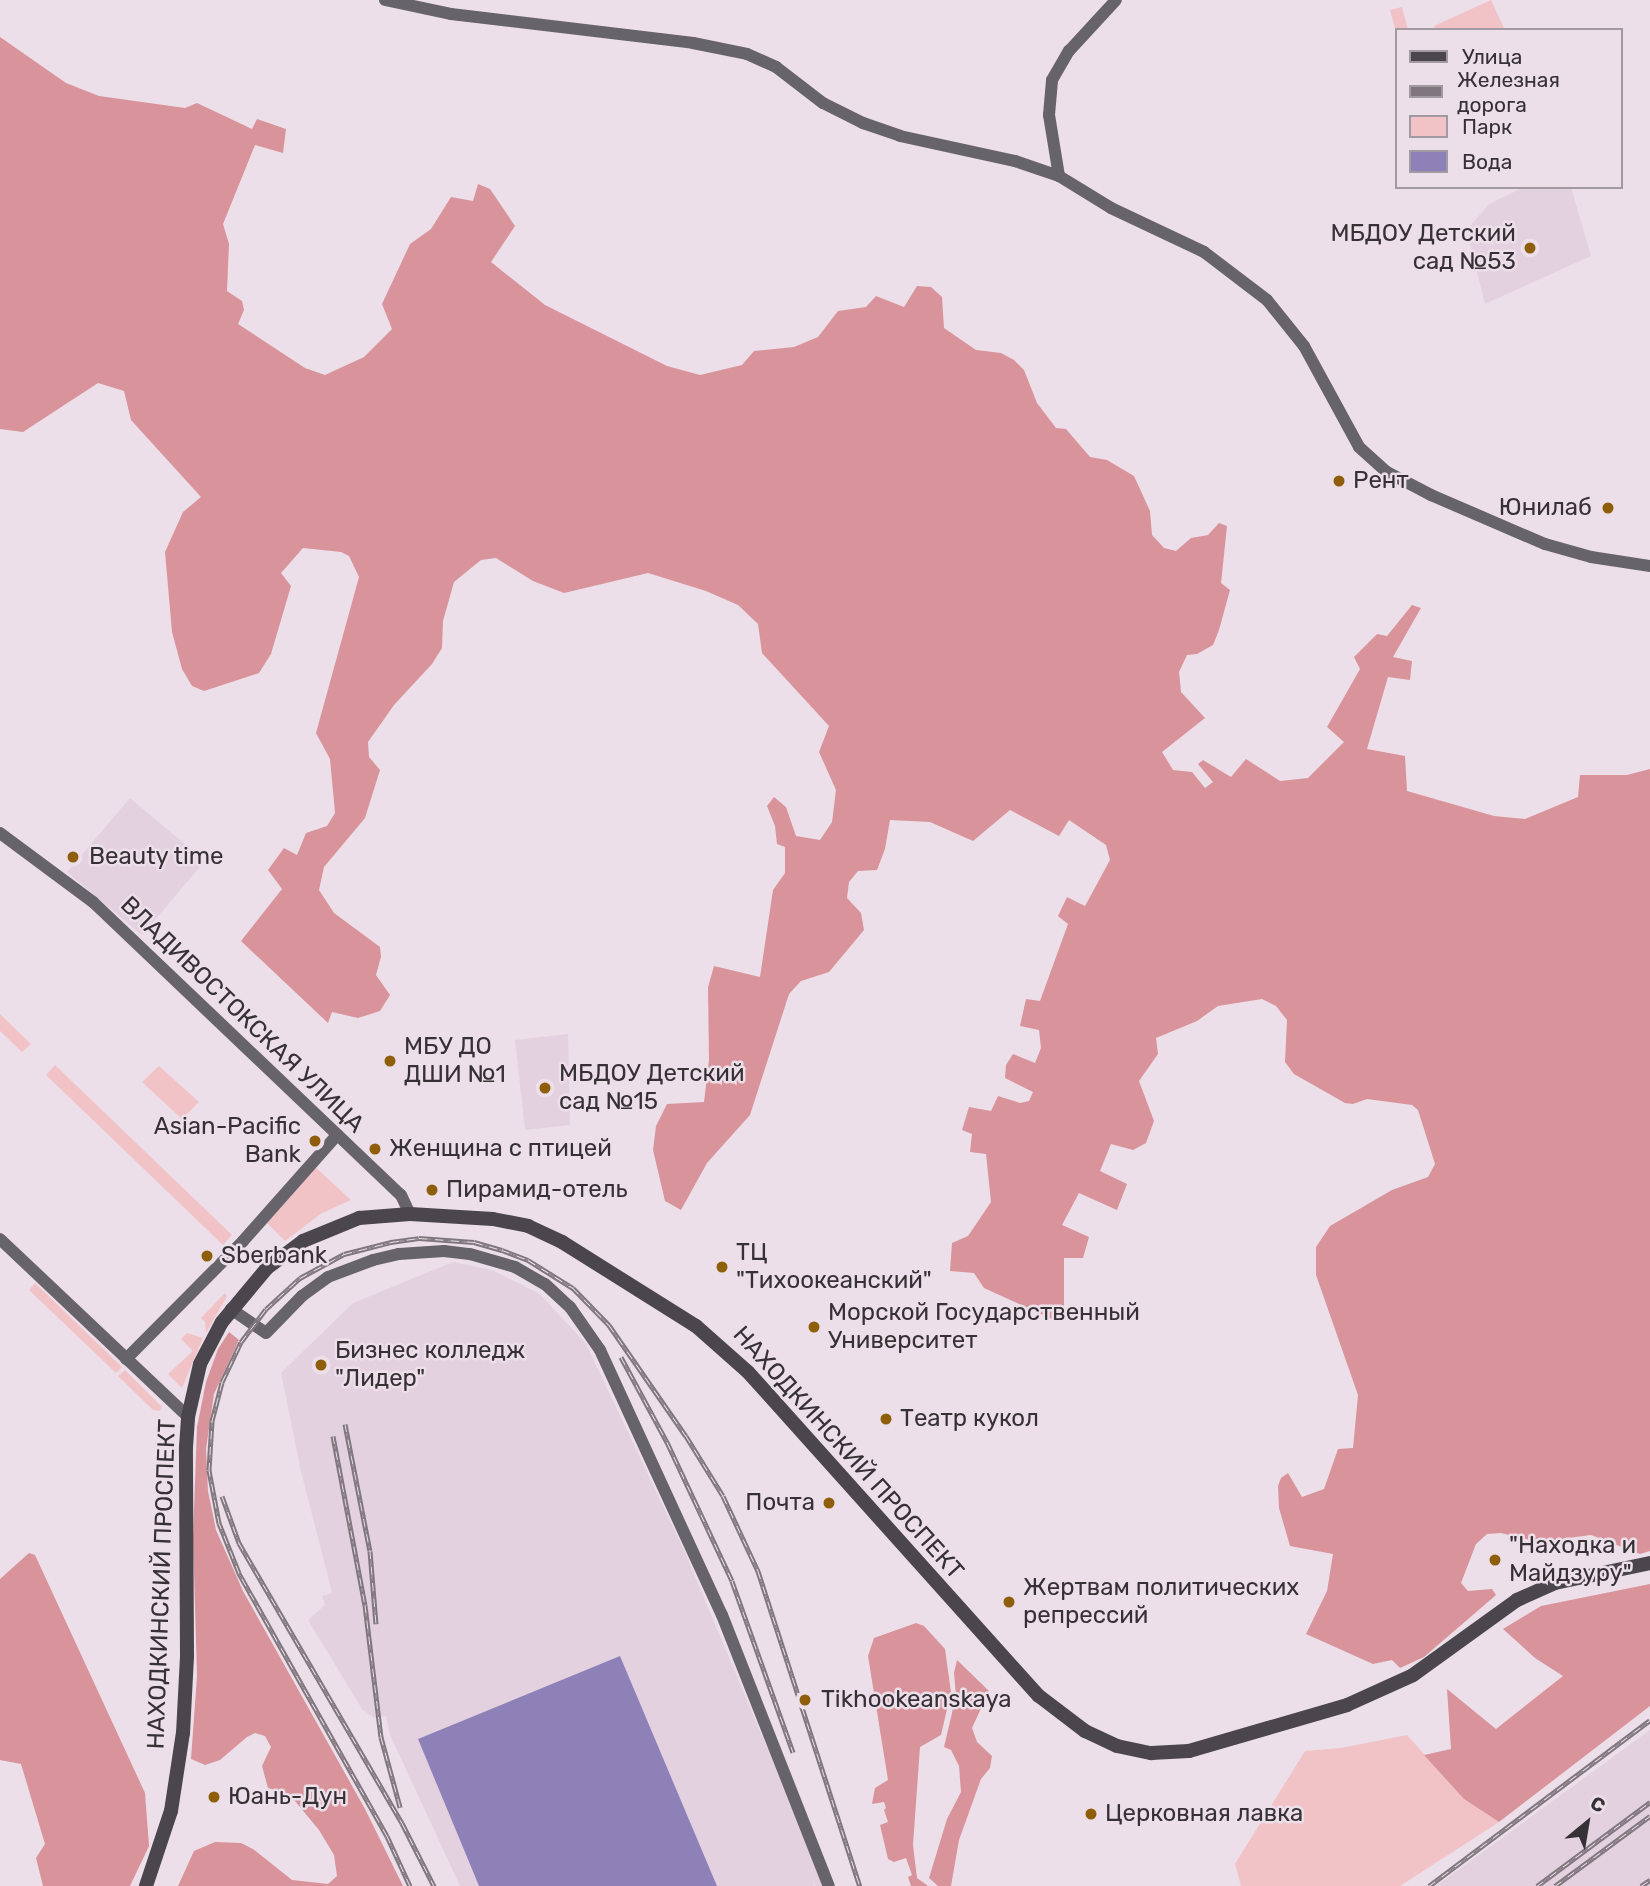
<!DOCTYPE html>
<html>
<head>
<meta charset="utf-8">
<style>
	body { margin:0 }
	#map { position:relative; width:1650px; height:1886px; overflow:hidden; background:#ecdfe9; font-family:Rubik,sans-serif }
	div>[style] { position:absolute }
	.built>* { inset:0; background:#e4d1e0 }
	.green>* { inset:0; background:#f1c3c6 }
	.forest>* { inset:0; background:#d8949a }
	.water>* { inset:0; background:#8d81b8 }
	.secondary>* { height:12px; margin:-6px; padding:0 6px; transform-origin:6px; border-radius:6px; background:#67636a }
	.primary>* { height:14px; margin:-7px; padding:0 7px; transform-origin:7px; border-radius:7px; background:#4b464e }
	.rail>* { height:5px; margin-top:-2.5px; transform-origin:0; background:repeating-linear-gradient(90deg,#ecdfe9 0 8px,#80777e 0 16px); box-sizing:border-box; border-block:2px solid #80777e }
	.dots>* { width:19px; height:19px; translate:-50% -50%; box-sizing:border-box; border:4px solid #ecdfe9; border-radius:50% }
	span { translate:-50% -50%; white-space:nowrap; text-align:center; line-height:1.15; -webkit-text-stroke:5px #ecdfe9; paint-order:stroke }
	.poi-label { font-size:24px; color:#363135 }
	.right { translate:-100% -50%; text-align:right }
	.left { translate:0 -50%; text-align:left }
	.street-label { font-size:24px; color:#363135 }
	.legend { position:absolute; left:1395px; top:28px; width:228px; height:161px; box-sizing:border-box; background:#ecdfe9; border:2px solid #a399a1; margin:0; padding:9px 12px; list-style:none; font-size:21px; color:#363135 }
	.legend li { display:flex; align-items:center; gap:14px; height:35px }
	.legend b { width:35px; border:2px solid #a399a1 }
	.north { position:absolute; left:1552px; top:1788px; width:70px; height:70px; -webkit-text-stroke:5px #ecdfe9; paint-order:stroke; rotate:30deg; font-size:19px; font-weight:700; line-height:28px; text-align:center; color:#363135 }
	.north::after { content:''; display:block; margin:auto; width:24px; height:32px; background:#363135; clip-path:polygon(50% 0,100% 100%,50% 72%,0 100%) }
</style>
</head>
<body>
<div id="map">
	<div class="built">
		<div style="clip-path:polygon(1524px 187px,1571px 187px,1591px 256px,1485px 304px,1469px 240px,1470px 226px,1489px 204px)"></div>
		<div style="clip-path:polygon(130px 798px,205px 861px,142px 935px,67px 872px)"></div>
		<div style="clip-path:polygon(568px 1034px,570px 1125px,525px 1130px,515px 1040px)"></div>
		<div style="clip-path:polygon(453px 1262px,492px 1270px,540px 1294px,586px 1344px,684px 1550px,825px 1886px,816px 1886px,812px 1879px,814px 1886px,717px 1886px,620px 1656px,418px 1739px,479px 1886px,460px 1886px,390px 1735px,386px 1716px,374px 1718px,362px 1709px,308px 1620px,325px 1605px,322px 1596px,332px 1593px,300px 1467px,281px 1373px,353px 1303px)"></div>
		<div style="clip-path:polygon(1650px 1730px,1650px 1886px,1436px 1886px)"></div>
	</div>
	<div class="green">
		<div style="clip-path:polygon(1491px 0,1505px 30px,1436px 30px,1434px 26px)"></div>
		<div style="clip-path:polygon(1402px 7px,1408px 30px,1396px 32px,1390px 10px)"></div>
		<div style="clip-path:polygon(0 1014px,31px 1044px,22px 1052px,0 1031px)"></div>
		<div style="clip-path:polygon(55px 1065px,232px 1235px,223px 1245px,46px 1075px)"></div>
		<div style="clip-path:polygon(159px 1066px,199px 1102px,182px 1119px,142px 1082px)"></div>
		<div style="clip-path:polygon(313px 1165px,351px 1200px,322px 1213px,285px 1241px,265px 1221px)"></div>
		<div style="clip-path:polygon(35px 1283px,122px 1367px,116px 1373px,29px 1290px)"></div>
		<div style="clip-path:polygon(225px 1293px,227px 1296px,206px 1333px,205px 1322px,201px 1318px)"></div>
		<div style="clip-path:polygon(187px 1333px,203px 1338px,182px 1388px,168px 1374px,193px 1351px,181px 1339px)"></div>
		<div style="clip-path:polygon(125px 1370px,162px 1407px,159px 1411px,153px 1410px,118px 1376px)"></div>
		<div style="clip-path:polygon(1407px 1735px,1464px 1799px,1499px 1822px,1400px 1886px,1241px 1886px,1235px 1864px,1305px 1751px,1341px 1748px)"></div>
	</div>
	<div class="forest">
		<div style="clip-path:polygon(0 37px,66px 83px,99px 96px,185px 108px,197px 103px,252px 129px,257px 119px,286px 129px,283px 153px,255px 145px,223px 224px,229px 244px,227px 291px,242px 301px,244px 310px,238px 324px,305px 368px,325px 375px,364px 357px,392px 329px,382px 304px,410px 244px,431px 229px,451px 197px,473px 201px,478px 184px,490px 189px,515px 226px,491px 262px,545px 305px,667px 366px,700px 375px,742px 365px,754px 351px,794px 347px,818px 337px,838px 311px,866px 307px,876px 296px,904px 307px,917px 286px,931px 287px,942px 297px,944px 328px,976px 350px,1001px 353px,1014px 360px,1024px 370px,1037px 403px,1056px 428px,1066px 429px,1090px 457px,1107px 460px,1134px 476px,1150px 511px,1152px 535px,1164px 548px,1176px 551px,1191px 538px,1208px 535px,1219px 523px,1227px 526px,1221px 583px,1230px 590px,1219px 630px,1213px 645px,1197px 654px,1187px 655px,1179px 672px,1181px 692px,1205px 718px,1162px 752px,1173px 770px,1192px 772px,1205px 788px,1213px 782px,1198px 764px,1203px 760px,1231px 777px,1246px 759px,1280px 781px,1308px 778px,1344px 742px,1327px 727px,1360px 669px,1354px 657px,1377px 634px,1387px 636px,1412px 605px,1421px 608px,1393px 657px,1412px 661px,1410px 680px,1388px 677px,1367px 749px,1405px 756px,1407px 791px,1494px 816px,1525px 819px,1578px 797px,1580px 775px,1627px 775px,1650px 769px,1650px 1551px,1640px 1554px,1591px 1535px,1538px 1542px,1501px 1533px,1487px 1534px,1476px 1544px,1461px 1583px,1468px 1591px,1492px 1589px,1496px 1595px,1424px 1657px,1400px 1668px,1392px 1660px,1373px 1664px,1306px 1634px,1327px 1591px,1333px 1554px,1290px 1546px,1279px 1508px,1278px 1486px,1281px 1478px,1288px 1473px,1302px 1497px,1324px 1489px,1338px 1449px,1353px 1448px,1358px 1395px,1316px 1275px,1316px 1247px,1330px 1226px,1392px 1190px,1428px 1177px,1435px 1164px,1418px 1110px,1412px 1105px,1367px 1099px,1353px 1104px,1345px 1103px,1294px 1074px,1285px 1062px,1287px 1020px,1276px 1006px,1262px 999px,1218px 1006px,1197px 1021px,1156px 1038px,1158px 1054px,1139px 1081px,1154px 1121px,1146px 1143px,1133px 1150px,1111px 1144px,1100px 1171px,1127px 1184px,1117px 1210px,1079px 1193px,1062px 1225px,1089px 1237px,1083px 1258px,1064px 1258px,1064px 1316px,1052px 1319px,984px 1288px,974px 1273px,950px 1271px,952px 1243px,968px 1236px,991px 1202px,986px 1154px,970px 1152px,972px 1134px,962px 1130px,969px 1107px,991px 1111px,998px 1096px,1020px 1103px,1029px 1101px,1033px 1092px,1005px 1078px,1006px 1065px,1013px 1054px,1035px 1063px,1041px 1048px,1039px 1030px,1020px 1026px,1026px 999px,1040px 1001px,1068px 924px,1058px 916px,1067px 897px,1085px 906px,1110px 860px,1106px 845px,1069px 820px,1059px 836px,1010px 810px,973px 841px,930px 822px,890px 820px,885px 849px,877px 870px,858px 871px,849px 882px,847px 898px,861px 913px,864px 930px,829px 972px,801px 981px,789px 994px,750px 1115px,707px 1163px,681px 1210px,665px 1201px,653px 1150px,656px 1126px,667px 1104px,704px 1102px,709px 1060px,708px 987px,714px 966px,760px 977px,773px 890px,785px 873px,785px 847px,777px 844px,775px 826px,767px 806px,774px 797px,786px 807px,796px 836px,820px 840px,832px 822px,836px 790px,819px 752px,829px 726px,762px 653px,758px 624px,738px 605px,706px 591px,648px 573px,564px 593px,533px 581px,496px 558px,481px 560px,454px 582px,443px 621px,442px 648px,432px 664px,394px 705px,368px 742px,369px 757px,380px 770px,365px 818px,324px 867px,319px 890px,334px 913px,380px 947px,381px 957px,376px 975px,390px 995px,380px 1011px,358px 1018px,332px 1012px,328px 1023px,241px 941px,282px 889px,268px 870px,284px 848px,297px 855px,306px 833px,327px 826px,335px 813px,330px 759px,316px 733px,359px 577px,349px 556px,341px 552px,303px 548px,281px 573px,291px 586px,271px 654px,259px 673px,204px 691px,192px 686px,182px 669px,172px 632px,165px 552px,183px 512px,201px 497px,131px 420px,124px 391px,98px 383px,23px 432px,0 429px)"></div>
		<div style="clip-path:polygon(229px 1332px,239px 1340px,214px 1394px,206px 1449px,208px 1491px,216px 1530px,243px 1591px,365px 1809px,403px 1886px,178px 1886px,194px 1851px,215px 1842px,241px 1843px,253px 1849px,292px 1880px,328px 1884px,337px 1876px,334px 1855px,319px 1830px,290px 1795px,268px 1788px,262px 1766px,271px 1747px,265px 1736px,255px 1733px,247px 1737px,220px 1760px,205px 1765px,191px 1759px,197px 1676px,193px 1538px,197px 1427px,206px 1382px,218px 1349px)"></div>
		<div style="clip-path:polygon(29px 1553px,35px 1555px,145px 1793px,149px 1846px,130px 1886px,43px 1886px,36px 1858px,45px 1844px,21px 1764px,0 1760px,0 1579px)"></div>
		<div style="clip-path:polygon(1650px 1584px,1650px 1706px,1499px 1822px,1464px 1799px,1424px 1755px,1451px 1749px,1447px 1689px,1496px 1729px,1563px 1676px,1535px 1658px,1503px 1629px,1541px 1606px)"></div>
		<div style="clip-path:polygon(916px 1623px,924px 1626px,945px 1649px,951px 1692px,941px 1735px,920px 1747px,913px 1845px,917px 1878px,928px 1886px,911px 1886px,908px 1877px,912px 1875px,906px 1858px,894px 1862px,888px 1859px,880px 1825px,888px 1822px,884px 1810px,886px 1808px,884px 1802px,872px 1804px,875px 1788px,888px 1780px,868px 1656px,874px 1638px)"></div>
		<div style="clip-path:polygon(957px 1660px,989px 1691px,972px 1728px,977px 1742px,992px 1756px,990px 1768px,981px 1779px,959px 1840px,951px 1886px,938px 1886px,929px 1878px,947px 1819px,961px 1792px,959px 1766px,951px 1750px,944px 1747px,956px 1696px,954px 1673px)"></div>
	</div>
	<div class="water">
		<div style="clip-path:polygon(620px 1656px,717px 1886px,479px 1886px,418px 1739px)"></div>
	</div>
	<div class="secondary">
		<div style="left:385px;top:0;width:67px;rotate:12deg"></div>
		<div style="left:451px;top:14px;width:244px;rotate:6.8deg"></div>
		<div style="left:693px;top:43px;width:55px;rotate:11.5deg"></div>
		<div style="left:747px;top:54px;width:32px;rotate:24deg"></div>
		<div style="left:776px;top:67px;width:59px;rotate:37.5deg"></div>
		<div style="left:823px;top:103px;width:45px;rotate:26.6deg"></div>
		<div style="left:863px;top:123px;width:39px;rotate:19deg"></div>
		<div style="left:900px;top:136px;width:118px;rotate:12.3deg"></div>
		<div style="left:1015px;top:161px;width:46px;rotate:18.8deg"></div>
		<div style="left:1059px;top:176px;width:61px;rotate:31.6deg"></div>
		<div style="left:1111px;top:208px;width:103px;rotate:25.3deg"></div>
		<div style="left:1204px;top:252px;width:79px;rotate:37.3deg"></div>
		<div style="left:1267px;top:300px;width:59px;rotate:51.2deg"></div>
		<div style="left:1304px;top:346px;width:115px;rotate:61.4deg"></div>
		<div style="left:1359px;top:447px;width:38px;rotate:42deg"></div>
		<div style="left:1387px;top:472px;width:50px;rotate:27.6deg"></div>
		<div style="left:1431px;top:495px;width:124px;rotate:23.3deg"></div>
		<div style="left:1545px;top:544px;width:48px;rotate:15.8deg"></div>
		<div style="left:1591px;top:557px;width:60px;rotate:8.7deg"></div>
		<div style="left:1059px;top:176px;width:62px;rotate:-99.3deg"></div>
		<div style="left:1049px;top:115px;width:35px;rotate:-85deg"></div>
		<div style="left:1052px;top:80px;width:34px;rotate:-60deg"></div>
		<div style="left:1069px;top:51px;width:69px;rotate:-47.3deg"></div>
		<div style="left:0;top:833px;width:116px;rotate:36.6deg"></div>
		<div style="left:93px;top:902px;width:425px;rotate:43.6deg"></div>
		<div style="left:401px;top:1195px;width:21px;rotate:65deg"></div>
		<div style="left:0;top:1239px;width:259px;rotate:43.4deg"></div>
		<div style="left:231px;top:1309px;width:42px;rotate:34.4deg"></div>
		<div style="left:266px;top:1333px;width:52px;rotate:-45.8deg"></div>
		<div style="left:302px;top:1296px;width:32px;rotate:-36deg"></div>
		<div style="left:328px;top:1277px;width:48px;rotate:-20.7deg"></div>
		<div style="left:373px;top:1260px;width:27px;rotate:-13deg"></div>
		<div style="left:399px;top:1254px;width:45px;rotate:-3.8deg"></div>
		<div style="left:444px;top:1251px;width:26px;rotate:7deg"></div>
		<div style="left:470px;top:1254px;width:47px;rotate:16.1deg"></div>
		<div style="left:515px;top:1267px;width:34px;rotate:30deg"></div>
		<div style="left:545px;top:1284px;width:34px;rotate:43deg"></div>
		<div style="left:570px;top:1307px;width:52px;rotate:55.1deg"></div>
		<div style="left:600px;top:1350px;width:292px;rotate:65.3deg"></div>
		<div style="left:722px;top:1615px;width:291px;rotate:68.5deg"></div>
		<div style="left:126px;top:1359px;width:166px;rotate:-45.2deg"></div>
		<div style="left:243px;top:1241px;width:142px;rotate:-48.4deg"></div>
	</div>
	<div class="primary">
		<div style="left:146px;top:1886px;width:79px;rotate:-71.6deg"></div>
		<div style="left:171px;top:1811px;width:79px;rotate:-81.3deg"></div>
		<div style="left:183px;top:1733px;width:77px;rotate:-87deg"></div>
		<div style="left:187px;top:1656px;width:209px;rotate:-90.3deg"></div>
		<div style="left:186px;top:1447px;width:30px;rotate:-86deg"></div>
		<div style="left:188px;top:1417px;width:54px;rotate:-77.2deg"></div>
		<div style="left:200px;top:1364px;width:47px;rotate:-62.4deg"></div>
		<div style="left:222px;top:1322px;width:70px;rotate:-50.2deg"></div>
		<div style="left:267px;top:1268px;width:45px;rotate:-36.9deg"></div>
		<div style="left:303px;top:1241px;width:61px;rotate:-22.3deg"></div>
		<div style="left:359px;top:1218px;width:51px;rotate:-4.5deg"></div>
		<div style="left:410px;top:1214px;width:83px;rotate:3.4deg"></div>
		<div style="left:493px;top:1219px;width:36px;rotate:11deg"></div>
		<div style="left:528px;top:1226px;width:38px;rotate:25deg"></div>
		<div style="left:562px;top:1242px;width:158px;rotate:32.1deg"></div>
		<div style="left:696px;top:1326px;width:69px;rotate:41.5deg"></div>
		<div style="left:748px;top:1372px;width:435px;rotate:48.1deg"></div>
		<div style="left:1039px;top:1696px;width:58px;rotate:37.3deg"></div>
		<div style="left:1085px;top:1731px;width:35px;rotate:25deg"></div>
		<div style="left:1117px;top:1746px;width:35px;rotate:12deg"></div>
		<div style="left:1151px;top:1753px;width:38px;rotate:-3deg"></div>
		<div style="left:1189px;top:1751px;width:165px;rotate:-16.2deg"></div>
		<div style="left:1347px;top:1705px;width:72px;rotate:-24.4deg"></div>
		<div style="left:1413px;top:1675px;width:128px;rotate:-35.8deg"></div>
		<div style="left:1517px;top:1600px;width:42px;rotate:-24.1deg"></div>
		<div style="left:1555px;top:1583px;width:97px;rotate:-11.9deg"></div>
	</div>
	<div class="rail">
		<div style="left:621px;top:1357px;width:97px;rotate:61.6deg"></div>
		<div style="left:667px;top:1442px;width:153px;rotate:64.9deg"></div>
		<div style="left:732px;top:1581px;width:182px;rotate:70.4deg"></div>
		<div style="left:345px;top:1424px;width:129px;rotate:78.9deg"></div>
		<div style="left:370px;top:1551px;width:73px;rotate:85.3deg"></div>
		<div style="left:333px;top:1436px;width:172px;rotate:79.3deg"></div>
		<div style="left:365px;top:1605px;width:133px;rotate:83.1deg"></div>
		<div style="left:381px;top:1737px;width:73px;rotate:74.8deg"></div>
		<div style="left:222px;top:1496px;width:50px;rotate:70.1deg"></div>
		<div style="left:239px;top:1543px;width:324px;rotate:59.8deg"></div>
		<div style="left:402px;top:1823px;width:71px;rotate:63.1deg"></div>
		<div style="left:410px;top:1886px;width:55px;rotate:-114.7deg"></div>
		<div style="left:387px;top:1836px;width:302px;rotate:-119.4deg"></div>
		<div style="left:239px;top:1573px;width:54px;rotate:-111.8deg"></div>
		<div style="left:219px;top:1523px;width:54px;rotate:-100.7deg"></div>
		<div style="left:209px;top:1470px;width:49px;rotate:-86.5deg"></div>
		<div style="left:212px;top:1421px;width:40px;rotate:-75.6deg"></div>
		<div style="left:222px;top:1382px;width:44px;rotate:-64.6deg"></div>
		<div style="left:241px;top:1342px;width:41px;rotate:-52.9deg"></div>
		<div style="left:266px;top:1309px;width:46px;rotate:-42.4deg"></div>
		<div style="left:300px;top:1278px;width:50px;rotate:-28.6deg"></div>
		<div style="left:344px;top:1254px;width:49px;rotate:-14.3deg"></div>
		<div style="left:391px;top:1242px;width:28px;rotate:-8deg"></div>
		<div style="left:419px;top:1238px;width:55px;rotate:4.2deg"></div>
		<div style="left:474px;top:1242px;width:29px;rotate:16deg"></div>
		<div style="left:502px;top:1250px;width:28px;rotate:21deg"></div>
		<div style="left:528px;top:1260px;width:53px;rotate:31.9deg"></div>
		<div style="left:573px;top:1288px;width:52px;rotate:45.8deg"></div>
		<div style="left:609px;top:1325px;width:135px;rotate:55.3deg"></div>
		<div style="left:686px;top:1436px;width:70px;rotate:58.3deg"></div>
		<div style="left:723px;top:1496px;width:83px;rotate:65deg"></div>
		<div style="left:758px;top:1571px;width:331px;rotate:72.1deg"></div>
		<div style="left:1429px;top:1886px;width:276px;rotate:-36.9deg"></div>
		<div style="left:1537px;top:1886px;width:141px;rotate:-36.6deg"></div>
		<div style="left:1555px;top:1886px;width:118px;rotate:-36.4deg"></div>
		<div style="left:1641px;top:1886px;width:11px;rotate:-34deg"></div>
	</div>
	<div class="dots">
		<div style="left:1530px;top:248px;background:#8f5e0a"></div>
		<div style="left:1339px;top:481px;background:#8f5e0a"></div>
		<div style="left:1608px;top:508px;background:#8f5e0a"></div>
		<div style="left:73px;top:857px;background:#8f5e0a"></div>
		<div style="left:390px;top:1061px;background:#8f5e0a"></div>
		<div style="left:545px;top:1088px;background:#8f5e0a"></div>
		<div style="left:315px;top:1141px;background:#8f5e0a"></div>
		<div style="left:375px;top:1149px;background:#8f5e0a"></div>
		<div style="left:432px;top:1190px;background:#8f5e0a"></div>
		<div style="left:207px;top:1256px;background:#8f5e0a"></div>
		<div style="left:722px;top:1267px;background:#8f5e0a"></div>
		<div style="left:814px;top:1327px;background:#8f5e0a"></div>
		<div style="left:321px;top:1365px;background:#8f5e0a"></div>
		<div style="left:886px;top:1419px;background:#8f5e0a"></div>
		<div style="left:829px;top:1503px;background:#8f5e0a"></div>
		<div style="left:1495px;top:1560px;background:#8f5e0a"></div>
		<div style="left:1009px;top:1602px;background:#8f5e0a"></div>
		<div style="left:805px;top:1700px;background:#8f5e0a"></div>
		<div style="left:214px;top:1797px;background:#8f5e0a"></div>
		<div style="left:1091px;top:1814px;background:#8f5e0a"></div>
	</div>
	<div class="poi-label">
		<span class="right" style="left:1516px;top:248px">МБДОУ Детский<br>сад №53</span>
		<span class="left" style="left:1353px;top:481px">Рент</span>
		<span class="right" style="left:1592px;top:508px">Юнилаб</span>
		<span class="left" style="left:89px;top:857px">Beauty time</span>
		<span class="left" style="left:404px;top:1061px">МБУ ДО<br>ДШИ №1</span>
		<span class="left" style="left:559px;top:1088px">МБДОУ Детский<br>сад №15</span>
		<span class="right" style="left:301px;top:1141px">Asian-Pacific<br>Bank</span>
		<span class="left" style="left:389px;top:1149px">Женщина с птицей</span>
		<span class="left" style="left:446px;top:1190px">Пирамид-отель</span>
		<span class="left" style="left:736px;top:1267px">ТЦ<br>"Тихоокеанский"</span>
		<span class="left" style="left:221px;top:1256px">Sberbank</span>
		<span class="left" style="left:828px;top:1327px">Морской Государственный<br>Университет</span>
		<span class="left" style="left:335px;top:1365px">Бизнес колледж<br>"Лидер"</span>
		<span class="left" style="left:900px;top:1419px">Театр кукол</span>
		<span class="right" style="left:815px;top:1503px">Почта</span>
		<span class="left" style="left:1509px;top:1560px">"Находка и<br>Майдзуру"</span>
		<span class="left" style="left:1023px;top:1602px">Жертвам политических<br>репрессий</span>
		<span class="left" style="left:821px;top:1700px">Tikhookeanskaya</span>
		<span class="left" style="left:228px;top:1797px">Юань-Дун</span>
		<span class="left" style="left:1105px;top:1814px">Церковная лавка</span>
	</div>
	<div class="street-label">
		<span style="left:242px;top:1015px;rotate:44deg">ВЛАДИВОСТОКСКАЯ УЛИЦА</span>
		<span style="left:848px;top:1453px;rotate:48deg">НАХОДКИНСКИЙ ПРОСПЕКТ</span>
		<span style="left:162px;top:1584px;rotate:-88deg">НАХОДКИНСКИЙ ПРОСПЕКТ</span>
	</div>
	<ul class="legend">
	<li><b style="height:9px;background:#4b464e"></b>Улица</li>
	<li><b style="height:9px;background:#80777e"></b>Железная дорога</li>
	<li><b style="height:19px;background:#f1c3c6"></b>Парк</li>
	<li><b style="height:19px;background:#8d81b8"></b>Вода</li>
	</ul>
	<div class="north">С</div>
</div>
</body>
</html>
